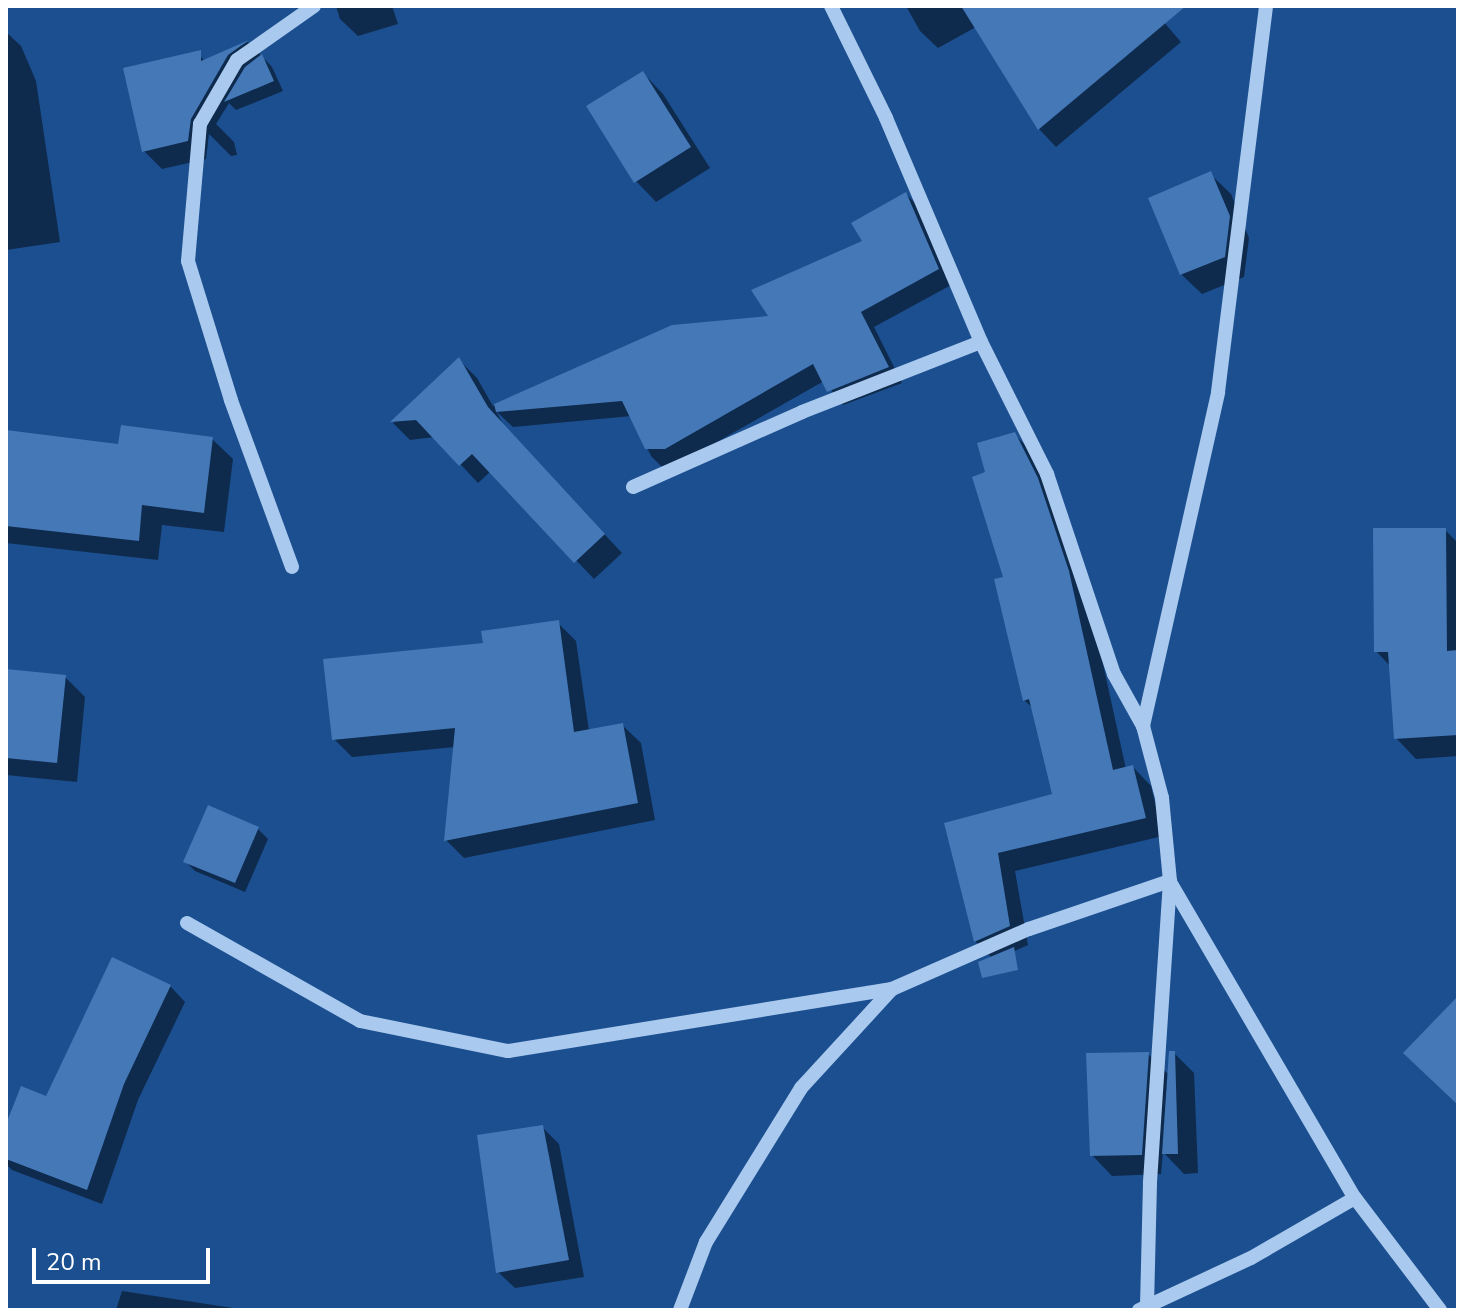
<!DOCTYPE html>
<html>
<head>
<meta charset="utf-8">
<style>
	body { margin:0 }
	#map { position:relative; width:1464px; height:1316px; overflow:hidden; background:#1b4f8f; font-family:"Nunito Sans",sans-serif }
	div>[style] { position:absolute }
	.shadow>* { inset:0; background:#0007 }
	.building>* { inset:0; background:#4478b7 }
	.minor>* { height:14px; margin:-7px; padding:0 7px; transform-origin:7px; border-radius:7px; background:#a9c9ee }
	span { translate:-50% -50%; white-space:nowrap; text-align:center; line-height:1.15; -webkit-text-stroke:6px #1b4f8f; paint-order:stroke }
	.frame { position:absolute; inset:0; border:8px solid #fff; pointer-events:none }
	.scale { position:absolute; left:32px; top:1248px; width:178px; height:36px; box-sizing:border-box; border:4px solid #fff; border-top:0; padding-left:10px; font-size:24px; line-height:28px; white-space:nowrap; color:#fff; -webkit-text-stroke:6px #1b4f8f; paint-order:stroke }
</style>
</head>
<body>
<div id="map">
	<div class="shadow">
		<div style="clip-path:polygon(336px 6px,397px 6px,392px 6px,398px 24px,358px 36px,340px 19px)"></div>
		<div style="clip-path:polygon(906px 6px,1150px 6px,1181px 42px,1056px 147px,1039px 129px,976px 27px,938px 48px,920px 31px)"></div>
		<div style="clip-path:polygon(6px 32px,21px 46px,36px 81px,60px 242px,6px 250px)"></div>
		<div style="clip-path:polygon(248px 42px,272px 67px,283px 91px,236px 110px,229px 103px,216px 124px,234px 142px,237px 155px,231px 156px,209px 134px,206px 159px,162px 169px,144px 151px,197px 53px,205px 61px)"></div>
		<div style="clip-path:polygon(643px 73px,663px 94px,710px 168px,656px 202px,636px 181px)"></div>
		<div style="clip-path:polygon(1210px 174px,1231px 194px,1249px 238px,1244px 277px,1202px 294px,1181px 274px)"></div>
		<div style="clip-path:polygon(906px 194px,921px 209px,953px 284px,874px 327px,902px 383px,843px 405px,824px 381px,666px 471px,651px 456px,632px 416px,513px 427px,496px 411px,505px 428px,622px 553px,594px 579px,491px 471px,478px 483px,435px 437px,410px 440px,393px 423px,459px 360px,477px 378px,493px 406px,673px 327px,772px 318px,864px 242px)"></div>
		<div style="clip-path:polygon(6px 432px,120px 446px,212px 439px,233px 459px,224px 532px,162px 525px,158px 560px,6px 543px)"></div>
		<div style="clip-path:polygon(1014px 434px,1033px 453px,1087px 591px,1126px 769px,1133px 767px,1151px 786px,1163px 836px,1015px 871px,1028px 945px,994px 960px,975px 941px,946px 825px,1054px 796px,1034px 709px,1024px 700px,988px 473px)"></div>
		<div style="clip-path:polygon(1445px 530px,1458px 543px,1458px 756px,1416px 759px,1396px 738px,1391px 667px,1376px 651px)"></div>
		<div style="clip-path:polygon(558px 623px,576px 641px,589px 731px,622px 725px,641px 743px,655px 820px,464px 858px,446px 840px,455px 747px,352px 757px,334px 739px,485px 644px)"></div>
		<div style="clip-path:polygon(6px 671px,65px 677px,85px 697px,77px 782px,6px 775px)"></div>
		<div style="clip-path:polygon(258px 829px,268px 839px,245px 892px,195px 871px,185px 861px)"></div>
		<div style="clip-path:polygon(170px 986px,185px 1002px,138px 1100px,102px 1204px,12px 1170px,6px 1164px,6px 1130px,47px 1098px)"></div>
		<div style="clip-path:polygon(1174px 1053px,1194px 1073px,1198px 1173px,1184px 1174px,1163px 1152px,1161px 1174px,1112px 1176px,1092px 1155px,1148px 1054px,1169px 1075px)"></div>
		<div style="clip-path:polygon(542px 1127px,559px 1144px,584px 1277px,515px 1288px,498px 1272px)"></div>
		<div style="clip-path:polygon(122px 1291px,233px 1308px,234px 1310px,116px 1310px)"></div>
	</div>
	<div class="building">
		<div style="clip-path:polygon(961px 6px,1186px 6px,1038px 130px)"></div>
		<div style="clip-path:polygon(249px 40px,228px 55px,191px 119px,188px 141px,142px 152px,123px 68px,201px 50px,201px 61px)"></div>
		<div style="clip-path:polygon(262px 54px,274px 81px,224px 102px,245px 67px)"></div>
		<div style="clip-path:polygon(643px 71px,691px 147px,634px 183px,586px 106px)"></div>
		<div style="clip-path:polygon(1211px 171px,1230px 216px,1225px 257px,1180px 275px,1148px 198px)"></div>
		<div style="clip-path:polygon(906px 192px,939px 269px,861px 312px,889px 367px,827px 392px,813px 364px,665px 449px,645px 449px,622px 401px,496px 412px,494px 404px,672px 325px,768px 316px,751px 290px,862px 241px,851px 223px)"></div>
		<div style="clip-path:polygon(459px 357px,488px 407px,605px 534px,574px 563px,472px 454px,459px 466px,416px 420px,390px 422px)"></div>
		<div style="clip-path:polygon(121px 425px,213px 437px,204px 513px,142px 505px,139px 541px,6px 526px,6px 430px,118px 444px)"></div>
		<div style="clip-path:polygon(1015px 432px,1038px 478px,1069px 571px,1113px 770px,1133px 765px,1146px 818px,998px 853px,1010px 926px,974px 942px,944px 823px,1052px 794px,1029px 699px,1023px 701px,994px 579px,1003px 577px,972px 477px,985px 472px,977px 443px)"></div>
		<div style="clip-path:polygon(1373px 528px,1446px 528px,1447px 651px,1458px 650px,1458px 735px,1394px 739px,1388px 652px,1374px 652px)"></div>
		<div style="clip-path:polygon(559px 620px,574px 732px,623px 723px,638px 803px,444px 841px,455px 728px,332px 740px,323px 659px,483px 643px,481px 631px)"></div>
		<div style="clip-path:polygon(6px 669px,66px 675px,57px 763px,6px 758px)"></div>
		<div style="clip-path:polygon(208px 805px,259px 827px,235px 883px,183px 862px)"></div>
		<div style="clip-path:polygon(1014px 947px,1018px 970px,982px 978px,978px 962px)"></div>
		<div style="clip-path:polygon(112px 957px,171px 985px,124px 1084px,87px 1190px,6px 1159px,6px 1124px,21px 1086px,46px 1096px)"></div>
		<div style="clip-path:polygon(1458px 996px,1458px 1105px,1403px 1053px)"></div>
		<div style="clip-path:polygon(1169px 1051px,1175px 1051px,1178px 1154px,1162px 1154px)"></div>
		<div style="clip-path:polygon(1149px 1052px,1142px 1155px,1090px 1156px,1086px 1053px)"></div>
		<div style="clip-path:polygon(543px 1125px,569px 1260px,496px 1273px,477px 1135px)"></div>
	</div>
	<div class="minor">
		<div style="left:831px;top:6px;width:125px;rotate:63.8deg"></div>
		<div style="left:886px;top:118px;width:243px;rotate:67deg"></div>
		<div style="left:981px;top:342px;width:148px;rotate:63.4deg"></div>
		<div style="left:1047px;top:474px;width:211px;rotate:71.5deg"></div>
		<div style="left:1114px;top:674px;width:60px;rotate:60.9deg"></div>
		<div style="left:1143px;top:726px;width:74px;rotate:75.2deg"></div>
		<div style="left:1162px;top:798px;width:83px;rotate:84.5deg"></div>
		<div style="left:1170px;top:881px;width:303px;rotate:93.8deg"></div>
		<div style="left:1150px;top:1183px;width:125px;rotate:91.4deg"></div>
		<div style="left:633px;top:487px;width:185px;rotate:-23.9deg"></div>
		<div style="left:802px;top:412px;width:192px;rotate:-21.4deg"></div>
		<div style="left:292px;top:567px;width:178px;rotate:-110.1deg"></div>
		<div style="left:231px;top:400px;width:145px;rotate:-107.2deg"></div>
		<div style="left:188px;top:261px;width:138px;rotate:-85deg"></div>
		<div style="left:200px;top:124px;width:74px;rotate:-60deg"></div>
		<div style="left:237px;top:60px;width:94px;rotate:-35deg"></div>
		<div style="left:1143px;top:726px;width:342px;rotate:-77.3deg"></div>
		<div style="left:1218px;top:392px;width:389px;rotate:-82.9deg"></div>
		<div style="left:1170px;top:882px;width:366px;rotate:59.7deg"></div>
		<div style="left:1355px;top:1198px;width:141px;rotate:52.8deg"></div>
		<div style="left:187px;top:923px;width:199px;rotate:29.5deg"></div>
		<div style="left:360px;top:1021px;width:151px;rotate:11.5deg"></div>
		<div style="left:508px;top:1051px;width:389px;rotate:-9.2deg"></div>
		<div style="left:680px;top:1310px;width:73px;rotate:-69.1deg"></div>
		<div style="left:706px;top:1242px;width:181px;rotate:-58.3deg"></div>
		<div style="left:801px;top:1088px;width:134px;rotate:-47.4deg"></div>
		<div style="left:892px;top:989px;width:150px;rotate:-23.7deg"></div>
		<div style="left:1029px;top:929px;width:149px;rotate:-18.8deg"></div>
		<div style="left:1139px;top:1310px;width:123px;rotate:-24.9deg"></div>
		<div style="left:1251px;top:1258px;width:120px;rotate:-30deg"></div>
	</div>
	<div class="frame"></div>
	<div class="scale">20 m</div>
</div>
</body>
</html>
